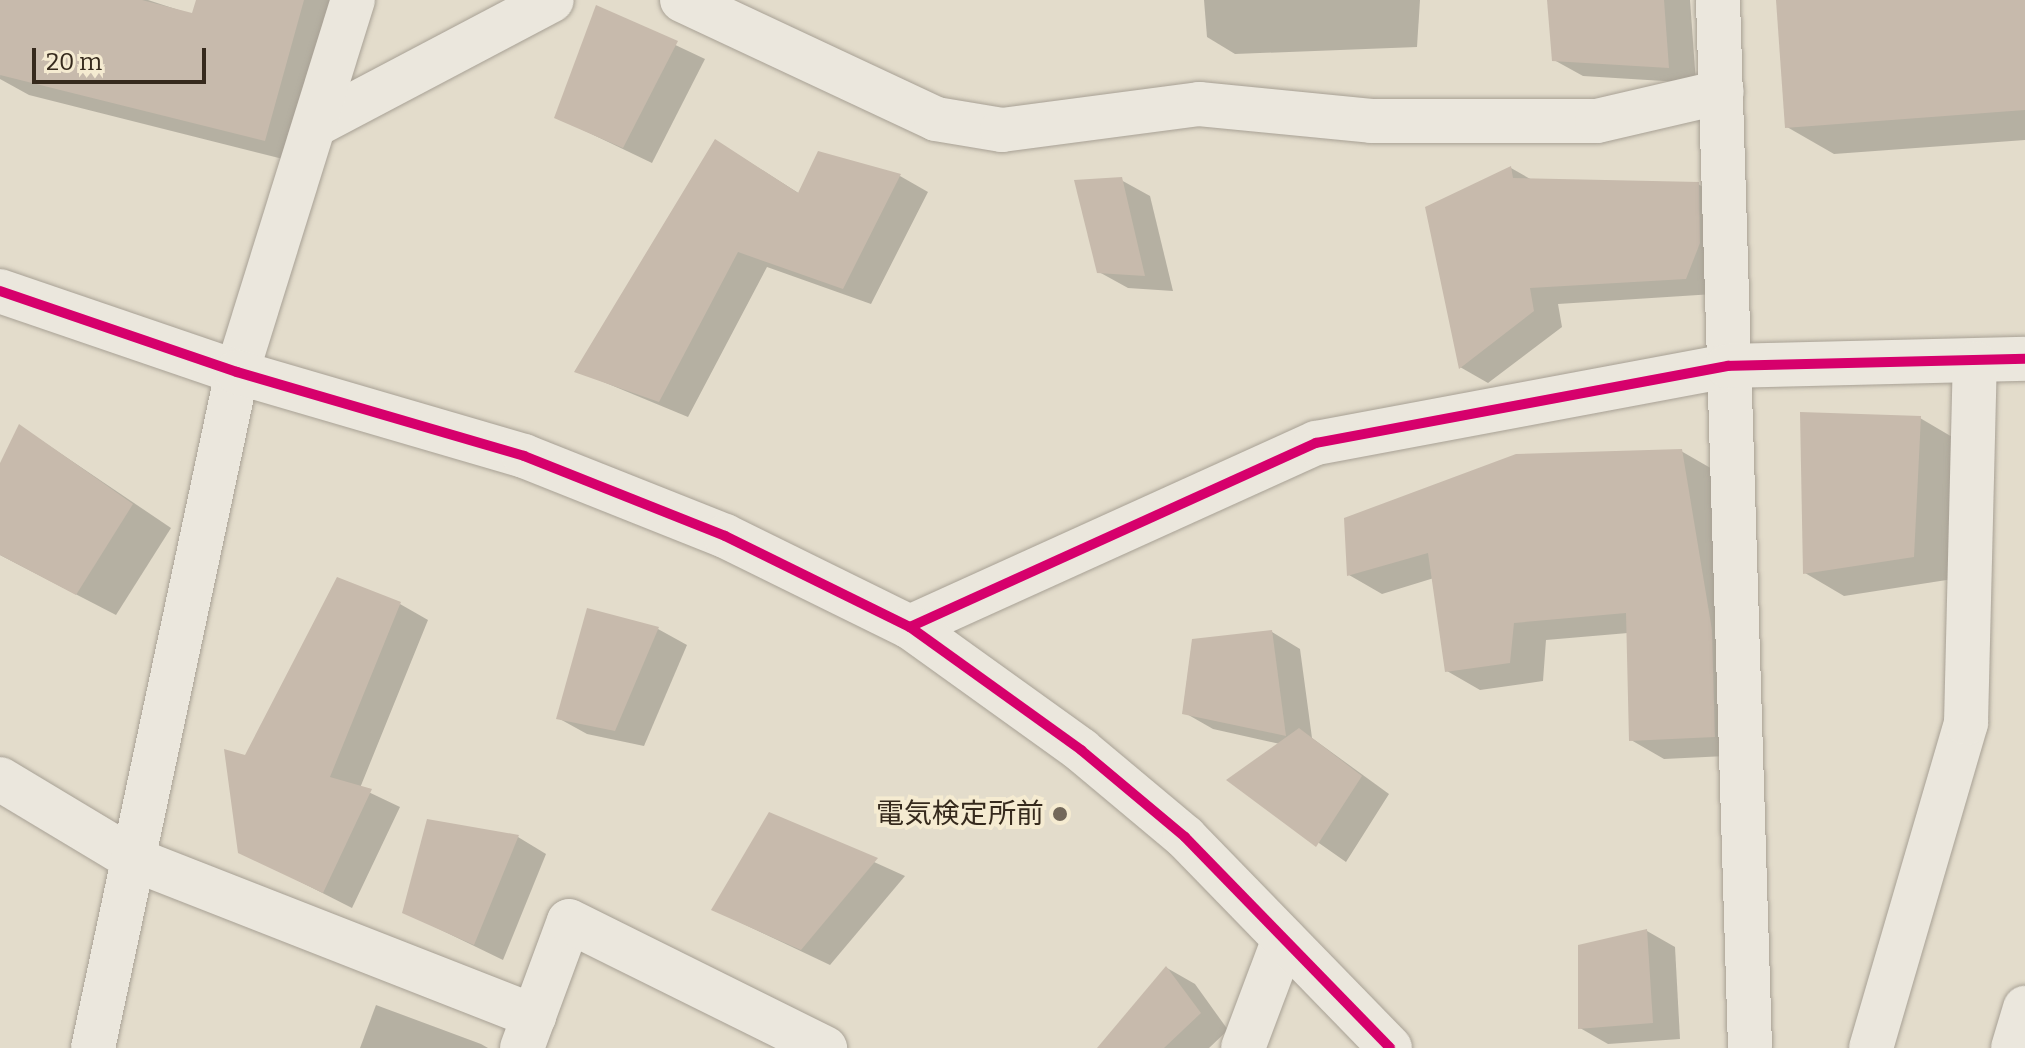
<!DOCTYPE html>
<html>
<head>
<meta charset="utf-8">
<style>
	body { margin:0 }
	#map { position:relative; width:2025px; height:1048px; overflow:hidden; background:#e3dccb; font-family:Bitter,"Noto Sans JP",serif }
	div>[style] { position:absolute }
	.shadow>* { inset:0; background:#0003 }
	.building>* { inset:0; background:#c7baac }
	.roads { filter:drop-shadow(0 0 2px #a8a195) drop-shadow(0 0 2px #a8a195) }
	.street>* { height:44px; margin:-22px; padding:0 22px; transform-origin:22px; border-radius:22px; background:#ebe7dd }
	.secondary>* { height:44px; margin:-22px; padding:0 22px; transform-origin:22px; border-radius:22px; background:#ebe7dd }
	.cycleway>* { height:10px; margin:-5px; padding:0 5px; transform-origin:5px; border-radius:5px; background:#d6006c }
	.dots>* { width:22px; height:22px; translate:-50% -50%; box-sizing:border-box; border:4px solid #f5ebd1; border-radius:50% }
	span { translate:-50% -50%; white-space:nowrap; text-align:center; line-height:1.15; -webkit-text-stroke:8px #f5ebd1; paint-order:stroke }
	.poi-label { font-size:28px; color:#362a1d }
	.right { translate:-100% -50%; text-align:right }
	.scale { position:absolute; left:32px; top:48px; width:174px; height:36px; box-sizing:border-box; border:4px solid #362a1d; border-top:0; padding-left:10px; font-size:24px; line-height:28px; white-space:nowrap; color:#362a1d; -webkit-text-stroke:6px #f5ebd1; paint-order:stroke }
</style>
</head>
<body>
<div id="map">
	<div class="shadow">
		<div style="clip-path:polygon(1px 0,148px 0,194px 15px,198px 0,358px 0,311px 166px,29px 95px,0 79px)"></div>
		<div style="clip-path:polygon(1204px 0,1420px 0,1417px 47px,1235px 54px,1207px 37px)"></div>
		<div style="clip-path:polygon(1549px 0,1690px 0,1696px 83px,1583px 76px,1554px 60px)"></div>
		<div style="clip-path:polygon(1778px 0,2025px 0,2025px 140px,1834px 154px,1787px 127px)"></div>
		<div style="clip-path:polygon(597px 8px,705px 59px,652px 163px,556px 117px)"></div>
		<div style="clip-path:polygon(716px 141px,800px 194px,819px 154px,900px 176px,928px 192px,871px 304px,767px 267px,688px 417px,577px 371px)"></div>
		<div style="clip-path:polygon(1511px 168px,1532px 180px,1698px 184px,1726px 201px,1714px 294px,1558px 304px,1562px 327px,1488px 383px,1460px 367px)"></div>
		<div style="clip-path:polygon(1121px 180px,1150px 196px,1173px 291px,1128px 288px,1099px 272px)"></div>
		<div style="clip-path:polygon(1920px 418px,1959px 441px,1953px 579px,1844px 596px,1805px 573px)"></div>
		<div style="clip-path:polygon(20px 426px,171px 528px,116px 615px,0 555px,0 468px)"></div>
		<div style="clip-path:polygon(1681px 451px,1714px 470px,1747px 755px,1664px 759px,1631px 740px,1628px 633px,1546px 640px,1543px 681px,1480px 690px,1447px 671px,1434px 578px,1382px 594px,1349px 575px)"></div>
		<div style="clip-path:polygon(400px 604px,428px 620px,360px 788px,400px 807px,352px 908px,240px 851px,246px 757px)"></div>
		<div style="clip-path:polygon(589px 610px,658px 629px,687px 645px,644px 746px,587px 734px,558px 718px)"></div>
		<div style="clip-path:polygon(1272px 632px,1300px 649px,1312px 738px,1389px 794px,1346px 862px,1229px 780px,1280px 744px,1213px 729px,1185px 713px)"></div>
		<div style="clip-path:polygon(770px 815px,905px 876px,830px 965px,714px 910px)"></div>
		<div style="clip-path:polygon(428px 822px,518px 837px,546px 854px,503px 960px,404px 912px)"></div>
		<div style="clip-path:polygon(1647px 931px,1675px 947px,1680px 1039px,1608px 1044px,1580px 1028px)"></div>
		<div style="clip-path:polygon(1167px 968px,1195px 984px,1228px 1030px,1209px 1048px,1114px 1048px)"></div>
		<div style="clip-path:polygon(376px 1005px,481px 1044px,488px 1048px,360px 1048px)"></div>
	</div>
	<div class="building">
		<div style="clip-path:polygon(0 0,142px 0,192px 13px,196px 0,304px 0,265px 141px,0 75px)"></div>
		<div style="clip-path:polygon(1547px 0,1664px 0,1669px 68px,1552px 61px)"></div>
		<div style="clip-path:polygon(1776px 0,2025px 0,2025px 110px,1785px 128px)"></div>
		<div style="clip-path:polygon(596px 5px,678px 41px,623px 148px,554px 118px)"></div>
		<div style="clip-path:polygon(715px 139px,798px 193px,818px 151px,901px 174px,843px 289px,738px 252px,659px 402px,574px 372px)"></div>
		<div style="clip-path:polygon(1511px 166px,1513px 178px,1699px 182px,1700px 243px,1686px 279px,1530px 288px,1534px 311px,1459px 369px,1425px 207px)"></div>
		<div style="clip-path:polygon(1122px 177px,1145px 276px,1097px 273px,1074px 180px)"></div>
		<div style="clip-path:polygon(1800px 412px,1921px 416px,1914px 557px,1803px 574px)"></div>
		<div style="clip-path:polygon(19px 424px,133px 504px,76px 595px,0 555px,0 463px)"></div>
		<div style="clip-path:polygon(1682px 449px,1712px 630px,1715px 737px,1629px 741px,1626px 613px,1514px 623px,1510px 663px,1445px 672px,1428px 553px,1347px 576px,1344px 518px,1516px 454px)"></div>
		<div style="clip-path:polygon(337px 577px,401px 602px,330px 777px,372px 789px,323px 893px,238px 853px,224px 749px,245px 755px)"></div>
		<div style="clip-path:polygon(587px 608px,659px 627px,615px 731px,556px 719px)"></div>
		<div style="clip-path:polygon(1272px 630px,1286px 736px,1182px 714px,1192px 639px)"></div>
		<div style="clip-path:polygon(1299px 728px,1362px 776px,1316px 847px,1226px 780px)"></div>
		<div style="clip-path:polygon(769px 812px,878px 858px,801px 950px,711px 910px)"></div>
		<div style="clip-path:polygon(427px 819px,519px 835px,474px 945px,402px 913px)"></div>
		<div style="clip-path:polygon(1647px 929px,1653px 1023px,1578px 1029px,1578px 945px)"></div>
		<div style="clip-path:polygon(1166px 966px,1201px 1013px,1164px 1048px,1097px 1048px)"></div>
	</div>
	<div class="roads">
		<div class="street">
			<div style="left:682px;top:0;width:280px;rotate:25.1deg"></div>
			<div style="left:936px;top:119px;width:67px;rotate:9.5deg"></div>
			<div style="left:1002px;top:130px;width:199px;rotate:-7.5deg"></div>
			<div style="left:1199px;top:104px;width:173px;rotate:5.6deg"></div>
			<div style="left:1371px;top:121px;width:226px"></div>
			<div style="left:1597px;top:121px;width:128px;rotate:-13.1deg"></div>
			<div style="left:1718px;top:0;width:1048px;rotate:88.25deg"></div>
			<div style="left:319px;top:123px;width:263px;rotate:-27.8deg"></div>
			<div style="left:910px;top:627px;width:446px;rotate:-24.4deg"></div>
			<div style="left:1316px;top:443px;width:419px;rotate:-10.6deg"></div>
			<div style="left:1728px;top:366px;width:297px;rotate:-1.4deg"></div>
			<div style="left:0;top:779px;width:155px;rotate:31deg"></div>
			<div style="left:133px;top:859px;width:431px;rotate:21.4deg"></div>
			<div style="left:93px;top:1048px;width:691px;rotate:-77.97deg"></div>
			<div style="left:237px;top:372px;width:390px;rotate:-72.7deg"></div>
			<div style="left:522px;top:1048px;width:135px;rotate:-69.7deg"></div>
			<div style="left:569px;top:921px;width:286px;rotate:26.4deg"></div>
			<div style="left:1243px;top:1048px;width:116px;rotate:-69.4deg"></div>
			<div style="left:1871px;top:1048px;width:339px;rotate:-73.7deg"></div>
			<div style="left:1966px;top:723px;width:360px;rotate:-88.6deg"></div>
		</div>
		<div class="secondary">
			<div style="left:0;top:291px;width:250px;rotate:18.9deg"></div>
			<div style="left:237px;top:372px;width:299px;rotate:16.3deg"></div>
			<div style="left:524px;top:456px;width:216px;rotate:21.7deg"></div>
			<div style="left:725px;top:536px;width:206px;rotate:26.2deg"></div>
			<div style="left:910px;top:627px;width:211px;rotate:35.7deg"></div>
			<div style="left:1081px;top:750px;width:136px;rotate:39.9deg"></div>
			<div style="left:1185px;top:837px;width:294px;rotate:45.8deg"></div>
			<div style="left:2013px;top:1048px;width:42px;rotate:-73.3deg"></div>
		</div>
	</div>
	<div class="cycleway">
		<div style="left:0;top:291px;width:250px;rotate:18.9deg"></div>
		<div style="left:237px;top:372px;width:299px;rotate:16.3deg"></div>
		<div style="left:524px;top:456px;width:216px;rotate:21.7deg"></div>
		<div style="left:725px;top:536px;width:206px;rotate:26.2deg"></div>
		<div style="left:910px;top:627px;width:211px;rotate:35.7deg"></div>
		<div style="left:1081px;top:750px;width:136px;rotate:39.9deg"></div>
		<div style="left:1185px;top:837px;width:294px;rotate:45.8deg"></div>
		<div style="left:910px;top:627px;width:446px;rotate:-24.4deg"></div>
		<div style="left:1316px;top:443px;width:419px;rotate:-10.6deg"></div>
		<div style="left:1728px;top:366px;width:297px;rotate:-1.4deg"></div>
	</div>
	<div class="dots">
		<div style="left:1060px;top:814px;background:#73685a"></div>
	</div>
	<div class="poi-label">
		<span class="right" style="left:1044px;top:814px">電気検定所前</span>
	</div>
	<div class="scale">20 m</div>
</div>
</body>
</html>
